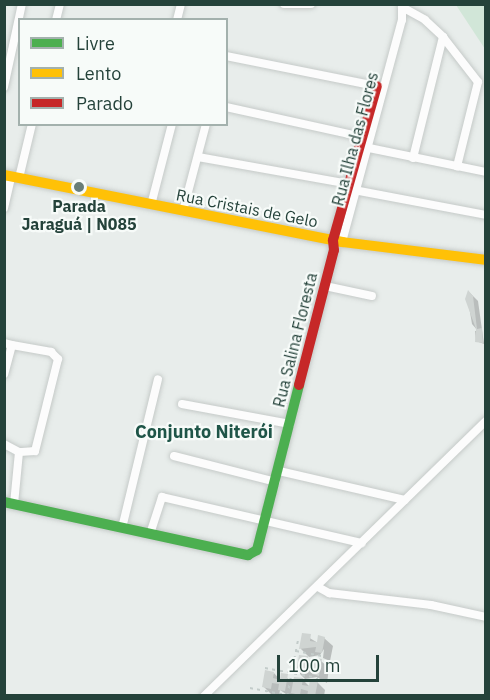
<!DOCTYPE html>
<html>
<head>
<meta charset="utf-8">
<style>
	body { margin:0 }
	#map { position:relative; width:490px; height:700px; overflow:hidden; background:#e8edeb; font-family:"IBM Plex Sans",sans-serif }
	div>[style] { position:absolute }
	.green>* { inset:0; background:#d1e6d8 }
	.shadow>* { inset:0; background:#0003 }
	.building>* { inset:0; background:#cfd4d2 }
	.path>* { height:1.5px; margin-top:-0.75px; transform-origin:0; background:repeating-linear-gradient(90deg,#c3ccca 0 3px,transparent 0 7.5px) }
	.roads { filter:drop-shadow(0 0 2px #c5cac8) drop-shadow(0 0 2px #c5cac8) }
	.street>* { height:8px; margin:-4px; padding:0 4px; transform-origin:4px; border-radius:4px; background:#fcfcfc }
	.fast>* { height:10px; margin:-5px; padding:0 5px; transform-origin:5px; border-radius:5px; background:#4caf50 }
	.slow>* { height:10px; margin:-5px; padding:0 5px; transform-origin:5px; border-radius:5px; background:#ffc107 }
	.jam>* { height:10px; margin:-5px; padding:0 5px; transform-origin:5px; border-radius:5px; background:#c62828 }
	.dots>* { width:16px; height:16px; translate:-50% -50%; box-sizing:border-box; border:3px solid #f7fbf9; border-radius:50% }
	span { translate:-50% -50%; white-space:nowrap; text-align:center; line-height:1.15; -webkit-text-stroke:4.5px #f7fbf9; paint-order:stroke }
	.street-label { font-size:16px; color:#24423a }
	.poi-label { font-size:16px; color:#24423a; font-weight:700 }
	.neighbourhood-label { font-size:18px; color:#1f5548; font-weight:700 }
	.frame { position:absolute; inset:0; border:6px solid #24423a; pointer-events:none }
	.legend { position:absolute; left:18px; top:18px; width:210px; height:108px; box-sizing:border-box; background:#f7fbf9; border:2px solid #a3b1ad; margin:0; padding:8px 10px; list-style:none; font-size:18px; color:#24423a }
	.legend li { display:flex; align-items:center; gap:12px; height:30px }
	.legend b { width:30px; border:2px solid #a3b1ad }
	.scale { position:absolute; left:277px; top:655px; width:102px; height:27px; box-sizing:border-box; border:3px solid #24423a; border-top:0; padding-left:8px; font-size:18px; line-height:21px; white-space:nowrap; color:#24423a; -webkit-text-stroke:4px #f7fbf9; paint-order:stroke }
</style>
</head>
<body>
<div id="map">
	<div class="green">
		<div style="clip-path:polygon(456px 5px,485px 5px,485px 49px)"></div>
	</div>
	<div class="shadow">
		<div style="clip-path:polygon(470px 293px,478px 301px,484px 344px,476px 341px,475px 331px,478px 331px,472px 324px,467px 294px)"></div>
		<div style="clip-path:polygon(303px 634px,318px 643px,324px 638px,333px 646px,330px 661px,323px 658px,324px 649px,320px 655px,309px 657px,301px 649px)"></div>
		<div style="clip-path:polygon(307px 658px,315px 665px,321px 661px,329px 668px,327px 683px,317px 677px,305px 679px,297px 671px)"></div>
		<div style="clip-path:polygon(274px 673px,281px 681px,282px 675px,295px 683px,303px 680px,310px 687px,317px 682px,325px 690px,324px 696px,289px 696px,280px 690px,279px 696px,272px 695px,264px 687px)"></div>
	</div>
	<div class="building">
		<div style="clip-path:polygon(468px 290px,473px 296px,477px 329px,482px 328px,483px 343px,475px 342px,476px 329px,465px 299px)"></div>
		<div style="clip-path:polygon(302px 633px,311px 634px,310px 641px,317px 642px,318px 635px,325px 637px,322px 653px,315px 652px,316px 647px,299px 649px)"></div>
		<div style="clip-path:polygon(299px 655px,308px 656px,307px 663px,313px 664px,315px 658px,322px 659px,319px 676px,312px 674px,313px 669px,296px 672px)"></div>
		<div style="clip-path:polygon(265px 670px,274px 672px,273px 678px,280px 680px,281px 673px,288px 674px,285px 691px,278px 690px,279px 684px,272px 683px,271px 689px,262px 687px)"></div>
		<div style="clip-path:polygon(294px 677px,303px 678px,302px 685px,309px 686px,310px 679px,318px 681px,315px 696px,307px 696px,308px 691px,301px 689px,300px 695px,291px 693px)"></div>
	</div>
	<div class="path">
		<div style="left:296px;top:651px;width:26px;rotate:11deg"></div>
		<div style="left:265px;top:668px;width:54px;rotate:10.7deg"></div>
		<div style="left:250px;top:688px;width:42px;rotate:11deg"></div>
		<div style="left:287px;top:696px;width:58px;rotate:-79.1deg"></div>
	</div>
	<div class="roads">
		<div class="street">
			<div style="left:284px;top:4px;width:27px"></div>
			<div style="left:402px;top:7px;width:26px;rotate:29deg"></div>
			<div style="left:425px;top:20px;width:25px;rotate:43deg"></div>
			<div style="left:443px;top:37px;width:57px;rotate:52.1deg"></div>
			<div style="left:478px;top:82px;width:87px;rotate:104deg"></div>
			<div style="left:56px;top:20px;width:16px;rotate:-76deg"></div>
			<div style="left:177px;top:20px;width:16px;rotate:-76deg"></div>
			<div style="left:226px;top:56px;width:158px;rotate:11.3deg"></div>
			<div style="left:4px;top:87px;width:85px;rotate:-77.8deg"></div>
			<div style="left:226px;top:107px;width:144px;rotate:12.4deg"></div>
			<div style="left:369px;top:148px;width:119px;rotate:11.6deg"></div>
			<div style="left:198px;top:157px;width:153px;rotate:10.1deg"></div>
			<div style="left:413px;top:158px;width:125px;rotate:-76.1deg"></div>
			<div style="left:19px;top:178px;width:56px;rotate:-76.5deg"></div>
			<div style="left:354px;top:190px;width:134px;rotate:10.7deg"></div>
			<div style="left:151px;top:205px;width:84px;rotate:-75.5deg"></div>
			<div style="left:4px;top:208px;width:32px;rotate:-77deg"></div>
			<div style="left:183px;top:211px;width:90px;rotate:-75.2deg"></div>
			<div style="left:342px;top:242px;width:230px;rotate:-74.9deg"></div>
			<div style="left:402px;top:20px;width:14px;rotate:-90deg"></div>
			<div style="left:325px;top:286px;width:48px;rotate:12deg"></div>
			<div style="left:4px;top:343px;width:8px;rotate:14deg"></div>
			<div style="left:12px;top:345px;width:30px;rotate:105deg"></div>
			<div style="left:12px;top:345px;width:40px;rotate:10deg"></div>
			<div style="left:51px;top:352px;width:10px;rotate:45deg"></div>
			<div style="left:58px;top:359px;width:95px;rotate:104deg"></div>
			<div style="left:35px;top:451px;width:16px;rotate:176deg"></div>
			<div style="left:19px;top:452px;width:52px;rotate:95.5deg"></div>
			<div style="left:182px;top:404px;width:110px;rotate:10.5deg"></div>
			<div style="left:4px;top:444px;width:17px;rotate:28deg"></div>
			<div style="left:174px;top:456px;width:105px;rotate:14.3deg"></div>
			<div style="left:279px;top:471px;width:129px;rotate:13deg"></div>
			<div style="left:122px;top:528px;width:153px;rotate:-76.4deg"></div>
			<div style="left:150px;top:534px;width:39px;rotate:-72deg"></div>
			<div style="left:162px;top:497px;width:205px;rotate:13deg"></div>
			<div style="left:318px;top:587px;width:13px;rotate:29deg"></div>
			<div style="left:329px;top:593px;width:103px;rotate:6.7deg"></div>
			<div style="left:431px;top:605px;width:56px;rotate:12.3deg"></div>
			<div style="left:204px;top:696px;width:394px;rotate:-44.3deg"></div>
		</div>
		<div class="fast">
			<div style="left:4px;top:502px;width:250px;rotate:12.3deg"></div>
			<div style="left:248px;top:555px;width:10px;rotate:-29deg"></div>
			<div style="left:257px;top:550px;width:170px;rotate:-75.7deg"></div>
		</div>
		<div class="slow">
			<div style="left:4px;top:175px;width:345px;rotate:11.2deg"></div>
			<div style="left:342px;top:242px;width:145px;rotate:7.1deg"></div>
		</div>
		<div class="jam">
			<div style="left:299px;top:385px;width:139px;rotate:-75.5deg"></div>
			<div style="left:334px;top:250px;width:10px;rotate:-96deg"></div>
			<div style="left:333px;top:240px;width:160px;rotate:-74.1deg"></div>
		</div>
	</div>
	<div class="dots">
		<div style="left:79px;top:187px;background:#697e78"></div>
	</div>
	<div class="street-label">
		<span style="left:355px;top:139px;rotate:-75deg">Rua Ilha das Flores</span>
		<span style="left:247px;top:208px;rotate:11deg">Rua Cristais de Gelo</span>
		<span style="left:295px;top:340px;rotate:-76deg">Rua Salina Floresta</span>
	</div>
	<div class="poi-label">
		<span style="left:79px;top:215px">Parada<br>Jaraguá | N085</span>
	</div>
	<div class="neighbourhood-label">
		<span style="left:204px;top:432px">Conjunto Niterói</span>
	</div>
	<div class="frame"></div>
	<ul class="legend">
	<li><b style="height:8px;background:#4caf50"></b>Livre</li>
	<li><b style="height:8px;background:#ffc107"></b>Lento</li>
	<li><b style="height:8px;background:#c62828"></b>Parado</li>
	</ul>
	<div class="scale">100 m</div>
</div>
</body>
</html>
